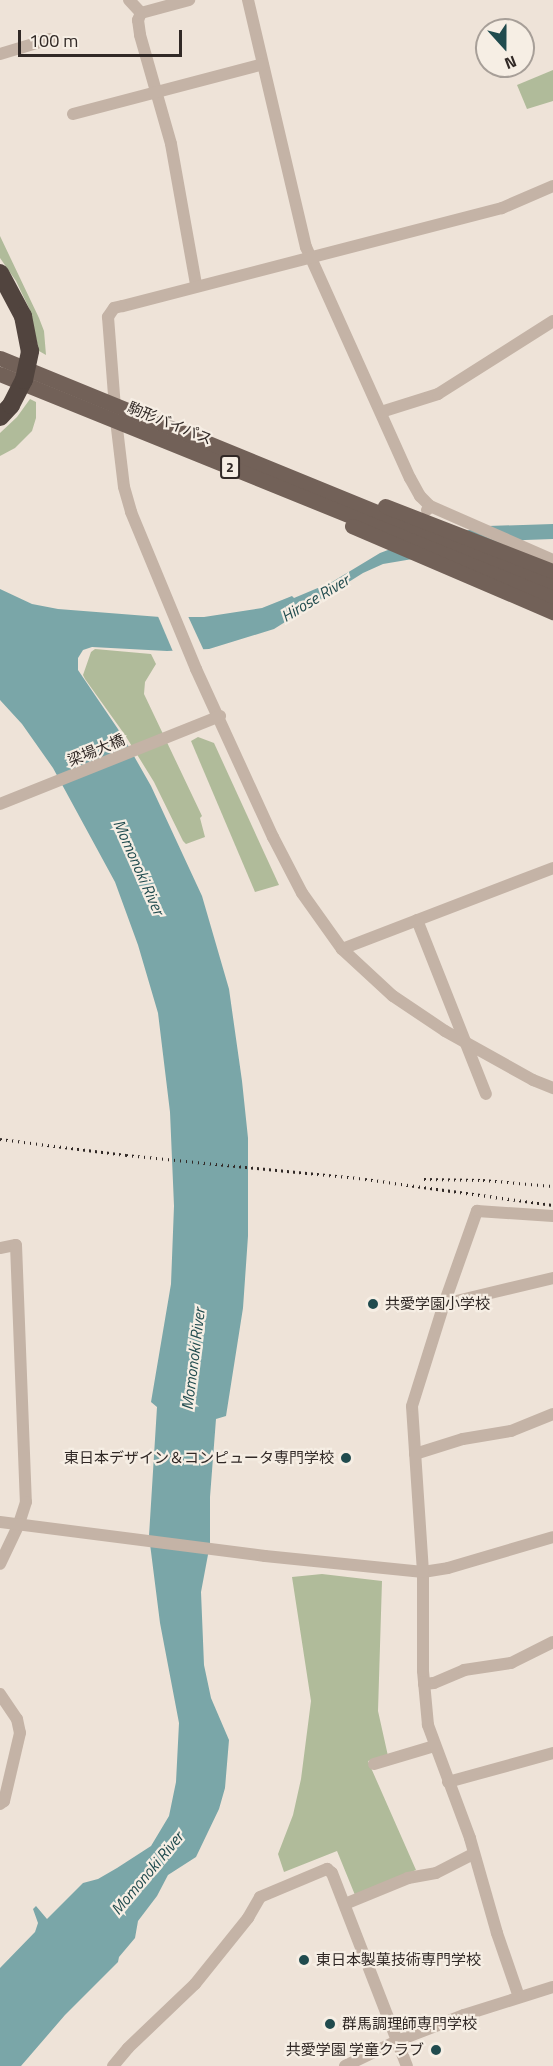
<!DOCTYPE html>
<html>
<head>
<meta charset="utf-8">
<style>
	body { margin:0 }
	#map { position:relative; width:553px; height:2066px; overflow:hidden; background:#eee3d8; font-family:"Titillium Web","Noto Sans JP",sans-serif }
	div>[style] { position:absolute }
	.green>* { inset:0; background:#b0bb9a }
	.water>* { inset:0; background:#7aa6a8 }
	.pier>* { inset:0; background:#eee3d8 }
	.minor>* { height:12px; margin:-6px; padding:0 6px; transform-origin:6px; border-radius:6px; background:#c4b3a6 }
	.major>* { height:15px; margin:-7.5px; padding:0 7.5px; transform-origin:7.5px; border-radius:7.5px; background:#726158 }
	.highway>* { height:18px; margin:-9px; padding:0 9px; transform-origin:9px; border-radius:9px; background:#51443e }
	.rail>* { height:3px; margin-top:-1.5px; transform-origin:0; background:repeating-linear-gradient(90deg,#312926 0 1.5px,transparent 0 6px) }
	.highway-bridge>* { height:18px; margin:-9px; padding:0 9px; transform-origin:9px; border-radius:9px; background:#51443e }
	.dots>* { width:16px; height:16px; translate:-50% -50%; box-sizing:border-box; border:3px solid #f6eee4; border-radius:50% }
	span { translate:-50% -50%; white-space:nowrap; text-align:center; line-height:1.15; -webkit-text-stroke:4.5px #f6eee4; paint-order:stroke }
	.shield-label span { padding:2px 4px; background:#f6eee4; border:2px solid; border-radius:4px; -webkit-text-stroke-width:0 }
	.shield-label { font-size:14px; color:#312926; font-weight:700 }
	.street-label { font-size:15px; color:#312926 }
	.poi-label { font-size:15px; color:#312926 }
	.left { translate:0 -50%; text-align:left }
	.right { translate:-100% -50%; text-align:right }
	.water-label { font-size:16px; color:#204b4e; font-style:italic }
	.north { position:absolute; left:475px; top:18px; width:60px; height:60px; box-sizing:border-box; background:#f6eee4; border:2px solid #a79f98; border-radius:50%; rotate:159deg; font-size:16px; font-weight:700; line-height:24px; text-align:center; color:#312926 }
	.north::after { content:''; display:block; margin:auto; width:21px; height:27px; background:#204b4e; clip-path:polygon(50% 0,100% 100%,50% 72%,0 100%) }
	.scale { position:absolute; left:18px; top:30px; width:164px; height:27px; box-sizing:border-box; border:3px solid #312926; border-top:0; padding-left:8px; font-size:18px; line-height:21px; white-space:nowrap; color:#312926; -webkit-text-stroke:4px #f6eee4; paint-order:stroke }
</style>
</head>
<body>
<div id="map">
	<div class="green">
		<div style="clip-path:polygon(553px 70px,553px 101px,527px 109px,517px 85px)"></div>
		<div style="clip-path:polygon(0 236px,39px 318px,44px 331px,46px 355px,39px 351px,29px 308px,16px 281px,0 258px)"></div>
		<div style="clip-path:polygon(30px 399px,36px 402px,36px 418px,32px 431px,15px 448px,0 456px,0 433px,17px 417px)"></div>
		<div style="clip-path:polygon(95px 649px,151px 654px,156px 664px,145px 682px,144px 694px,202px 816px,200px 818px,205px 837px,186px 844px,183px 841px,154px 782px,125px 735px,85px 679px,83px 675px,91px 652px)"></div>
		<div style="clip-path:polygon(198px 737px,214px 743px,279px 885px,255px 892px,191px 741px)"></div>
		<div style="clip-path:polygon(322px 1574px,382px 1581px,378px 1711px,388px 1756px,368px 1761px,416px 1870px,355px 1895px,337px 1851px,284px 1872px,278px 1854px,293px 1815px,301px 1779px,311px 1701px,292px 1577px)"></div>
	</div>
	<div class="water">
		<div style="clip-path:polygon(553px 524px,553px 539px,525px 540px,383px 564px,363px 573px,274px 629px,209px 649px,167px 651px,92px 647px,83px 650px,78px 658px,78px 670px,122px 735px,151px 786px,202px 896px,229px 989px,242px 1081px,248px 1138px,248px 1236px,243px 1308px,226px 1416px,216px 1419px,210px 1497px,210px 1544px,201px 1592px,204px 1665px,211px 1698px,229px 1740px,225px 1788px,219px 1809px,196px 1857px,168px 1875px,157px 1896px,138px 1921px,135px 1938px,119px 1957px,118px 1962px,65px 2015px,21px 2066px,0 2066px,0 1968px,35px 1932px,38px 1923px,33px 1909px,36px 1906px,47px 1919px,83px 1883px,98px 1879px,117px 1868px,151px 1846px,169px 1816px,176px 1782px,179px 1723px,160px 1623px,149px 1536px,157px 1407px,151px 1402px,171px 1284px,174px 1206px,170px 1112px,158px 1013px,138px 945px,115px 882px,53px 768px,22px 724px,0 700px,0 589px,32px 604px,58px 609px,160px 617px,204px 617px,262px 608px,292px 596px,294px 598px,332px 582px,380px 553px,404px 544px,488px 526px)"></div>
	</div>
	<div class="pier">
		<div style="clip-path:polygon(157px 614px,187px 614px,205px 653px,174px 654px)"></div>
	</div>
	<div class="minor">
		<div style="left:129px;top:0;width:18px;rotate:47deg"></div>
		<div style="left:248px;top:0;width:254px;rotate:76.8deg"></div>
		<div style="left:306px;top:247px;width:253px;rotate:65.8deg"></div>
		<div style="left:410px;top:478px;width:21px;rotate:61deg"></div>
		<div style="left:420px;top:496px;width:14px;rotate:45deg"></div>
		<div style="left:141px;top:13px;width:8px;rotate:113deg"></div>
		<div style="left:138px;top:20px;width:15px;rotate:82deg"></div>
		<div style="left:140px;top:35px;width:113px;rotate:74.1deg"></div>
		<div style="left:171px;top:144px;width:143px;rotate:79.9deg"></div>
		<div style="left:141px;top:13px;width:50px;rotate:-15.2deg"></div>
		<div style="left:0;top:54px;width:52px;rotate:-16.7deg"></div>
		<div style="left:73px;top:114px;width:196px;rotate:-14.7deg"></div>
		<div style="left:553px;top:186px;width:56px;rotate:156.7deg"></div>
		<div style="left:502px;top:208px;width:392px;rotate:165.5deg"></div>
		<div style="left:122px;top:306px;width:8px;rotate:166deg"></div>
		<div style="left:114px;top:308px;width:11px;rotate:124deg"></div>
		<div style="left:108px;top:317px;width:103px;rotate:85.6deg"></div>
		<div style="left:116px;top:420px;width:67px;rotate:83.2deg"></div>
		<div style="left:124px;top:487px;width:26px;rotate:74deg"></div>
		<div style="left:131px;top:512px;width:170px;rotate:67.5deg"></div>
		<div style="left:196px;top:669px;width:185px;rotate:65.4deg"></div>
		<div style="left:273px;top:837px;width:63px;rotate:62.6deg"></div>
		<div style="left:302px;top:893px;width:69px;rotate:54.5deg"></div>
		<div style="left:342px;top:949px;width:69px;rotate:42.7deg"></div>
		<div style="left:393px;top:996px;width:63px;rotate:33.9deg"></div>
		<div style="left:445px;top:1031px;width:101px;rotate:29.1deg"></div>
		<div style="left:533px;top:1080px;width:22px;rotate:22deg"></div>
		<div style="left:381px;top:412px;width:60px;rotate:-17.5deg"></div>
		<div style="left:438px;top:394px;width:136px;rotate:-32.4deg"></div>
		<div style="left:427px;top:510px;width:5px;rotate:-53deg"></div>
		<div style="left:430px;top:506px;width:134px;rotate:23.7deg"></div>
		<div style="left:0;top:804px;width:237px;rotate:-21.8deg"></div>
		<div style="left:417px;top:920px;width:187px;rotate:68.4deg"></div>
		<div style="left:342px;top:949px;width:226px;rotate:-21deg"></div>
		<div style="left:0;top:1248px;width:16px;rotate:-11deg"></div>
		<div style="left:16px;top:1245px;width:257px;rotate:87.8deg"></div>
		<div style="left:26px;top:1502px;width:23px;rotate:108deg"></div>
		<div style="left:19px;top:1524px;width:44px;rotate:115.4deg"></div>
		<div style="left:444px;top:1304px;width:112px;rotate:-13.4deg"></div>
		<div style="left:415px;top:1454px;width:50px;rotate:-17.4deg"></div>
		<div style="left:463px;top:1439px;width:49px;rotate:-9.5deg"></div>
		<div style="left:511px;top:1431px;width:45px;rotate:-22deg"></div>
		<div style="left:0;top:1522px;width:267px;rotate:7.3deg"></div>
		<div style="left:265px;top:1556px;width:159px;rotate:5.8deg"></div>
		<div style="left:423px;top:1572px;width:25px;rotate:-9deg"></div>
		<div style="left:448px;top:1568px;width:109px;rotate:-16.4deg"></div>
		<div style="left:424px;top:1684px;width:10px;rotate:-6deg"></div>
		<div style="left:434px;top:1683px;width:33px;rotate:-23deg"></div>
		<div style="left:464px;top:1670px;width:48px;rotate:-8.5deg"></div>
		<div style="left:511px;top:1663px;width:47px;rotate:-26.6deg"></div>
		<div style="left:0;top:1694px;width:30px;rotate:56deg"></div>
		<div style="left:17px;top:1719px;width:14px;rotate:78deg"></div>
		<div style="left:20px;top:1733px;width:70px;rotate:103.2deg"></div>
		<div style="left:4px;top:1801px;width:5px;rotate:143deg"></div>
		<div style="left:374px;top:1764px;width:63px;rotate:-16.7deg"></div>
		<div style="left:448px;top:1782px;width:109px;rotate:-15.4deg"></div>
		<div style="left:345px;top:1904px;width:68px;rotate:-22.4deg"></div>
		<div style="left:408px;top:1878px;width:28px;rotate:-10deg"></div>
		<div style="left:436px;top:1873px;width:42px;rotate:-27.2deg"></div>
		<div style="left:519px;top:1997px;width:68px;rotate:-109deg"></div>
		<div style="left:497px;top:1933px;width:99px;rotate:-105.9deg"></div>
		<div style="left:470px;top:1838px;width:121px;rotate:-110.4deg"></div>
		<div style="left:428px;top:1725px;width:54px;rotate:-95.3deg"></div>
		<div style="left:423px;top:1671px;width:99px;rotate:-90deg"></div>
		<div style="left:423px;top:1572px;width:166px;rotate:-93.8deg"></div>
		<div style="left:412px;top:1406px;width:107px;rotate:-72.6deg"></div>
		<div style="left:444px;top:1304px;width:99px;rotate:-70.5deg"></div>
		<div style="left:477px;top:1211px;width:76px;rotate:3.8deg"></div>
		<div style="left:113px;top:2066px;width:23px;rotate:-50deg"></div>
		<div style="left:128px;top:2048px;width:93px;rotate:-43.7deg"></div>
		<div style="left:195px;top:1984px;width:85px;rotate:-51.2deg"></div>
		<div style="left:248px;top:1918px;width:24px;rotate:-60deg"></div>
		<div style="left:260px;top:1897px;width:73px;rotate:-22.7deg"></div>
		<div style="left:327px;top:1869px;width:6px;rotate:39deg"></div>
		<div style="left:332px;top:1873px;width:207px;rotate:68.8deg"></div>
		<div style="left:345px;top:2066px;width:58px;rotate:-25.7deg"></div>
		<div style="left:397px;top:2041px;width:72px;rotate:-21.2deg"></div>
		<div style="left:464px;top:2015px;width:93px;rotate:-17.5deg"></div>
	</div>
	<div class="major">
		<div style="left:0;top:358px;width:597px;rotate:22.23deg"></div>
		<div style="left:0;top:374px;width:597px;rotate:22.05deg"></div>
		<div style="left:385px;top:506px;width:180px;rotate:21.2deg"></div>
		<div style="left:352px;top:526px;width:219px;rotate:23.2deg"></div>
	</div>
	<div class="highway">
		<div style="left:0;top:273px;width:49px;rotate:61.9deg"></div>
		<div style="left:23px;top:316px;width:36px;rotate:79deg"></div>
		<div style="left:0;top:417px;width:16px;rotate:-47deg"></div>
	</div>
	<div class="rail">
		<div style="left:0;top:1139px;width:127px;rotate:7.2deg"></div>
		<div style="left:126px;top:1155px;width:240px;rotate:5.7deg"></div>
		<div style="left:365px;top:1179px;width:190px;rotate:7.9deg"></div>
		<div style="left:424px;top:1179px;width:59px;rotate:1deg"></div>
		<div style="left:483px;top:1180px;width:70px;rotate:4.9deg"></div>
	</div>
	<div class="highway-bridge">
		<div style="left:11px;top:405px;width:28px;rotate:-63deg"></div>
		<div style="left:24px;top:380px;width:30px;rotate:-78deg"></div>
	</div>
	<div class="dots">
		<div style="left:373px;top:1304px;background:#204b4e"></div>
		<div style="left:346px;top:1458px;background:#204b4e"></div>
		<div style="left:304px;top:1960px;background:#204b4e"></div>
		<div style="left:330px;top:2024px;background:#204b4e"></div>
		<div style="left:436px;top:2050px;background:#204b4e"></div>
	</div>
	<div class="shield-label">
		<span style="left:230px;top:467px">2</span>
	</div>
	<div class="street-label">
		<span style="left:170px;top:423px;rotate:22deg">駒形バイパス</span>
		<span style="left:96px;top:750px;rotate:-22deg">梁場大橋</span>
	</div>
	<div class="poi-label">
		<span class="left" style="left:385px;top:1304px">共愛学園小学校</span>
		<span class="right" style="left:334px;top:1458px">東日本デザイン＆コンピュータ専門学校</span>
		<span class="left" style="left:316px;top:1960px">東日本製菓技術専門学校</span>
		<span class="left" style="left:342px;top:2024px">群馬調理師専門学校</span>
		<span class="right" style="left:424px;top:2050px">共愛学園 学童クラブ</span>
	</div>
	<div class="water-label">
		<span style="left:315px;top:598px;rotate:-31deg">Hirose River</span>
		<span style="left:139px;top:867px;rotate:66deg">Momonoki River</span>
		<span style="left:193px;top:1359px;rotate:-83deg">Momonoki River</span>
		<span style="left:147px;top:1873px;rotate:-50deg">Momonoki River</span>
	</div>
	<div class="north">N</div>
	<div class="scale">100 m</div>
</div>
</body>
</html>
